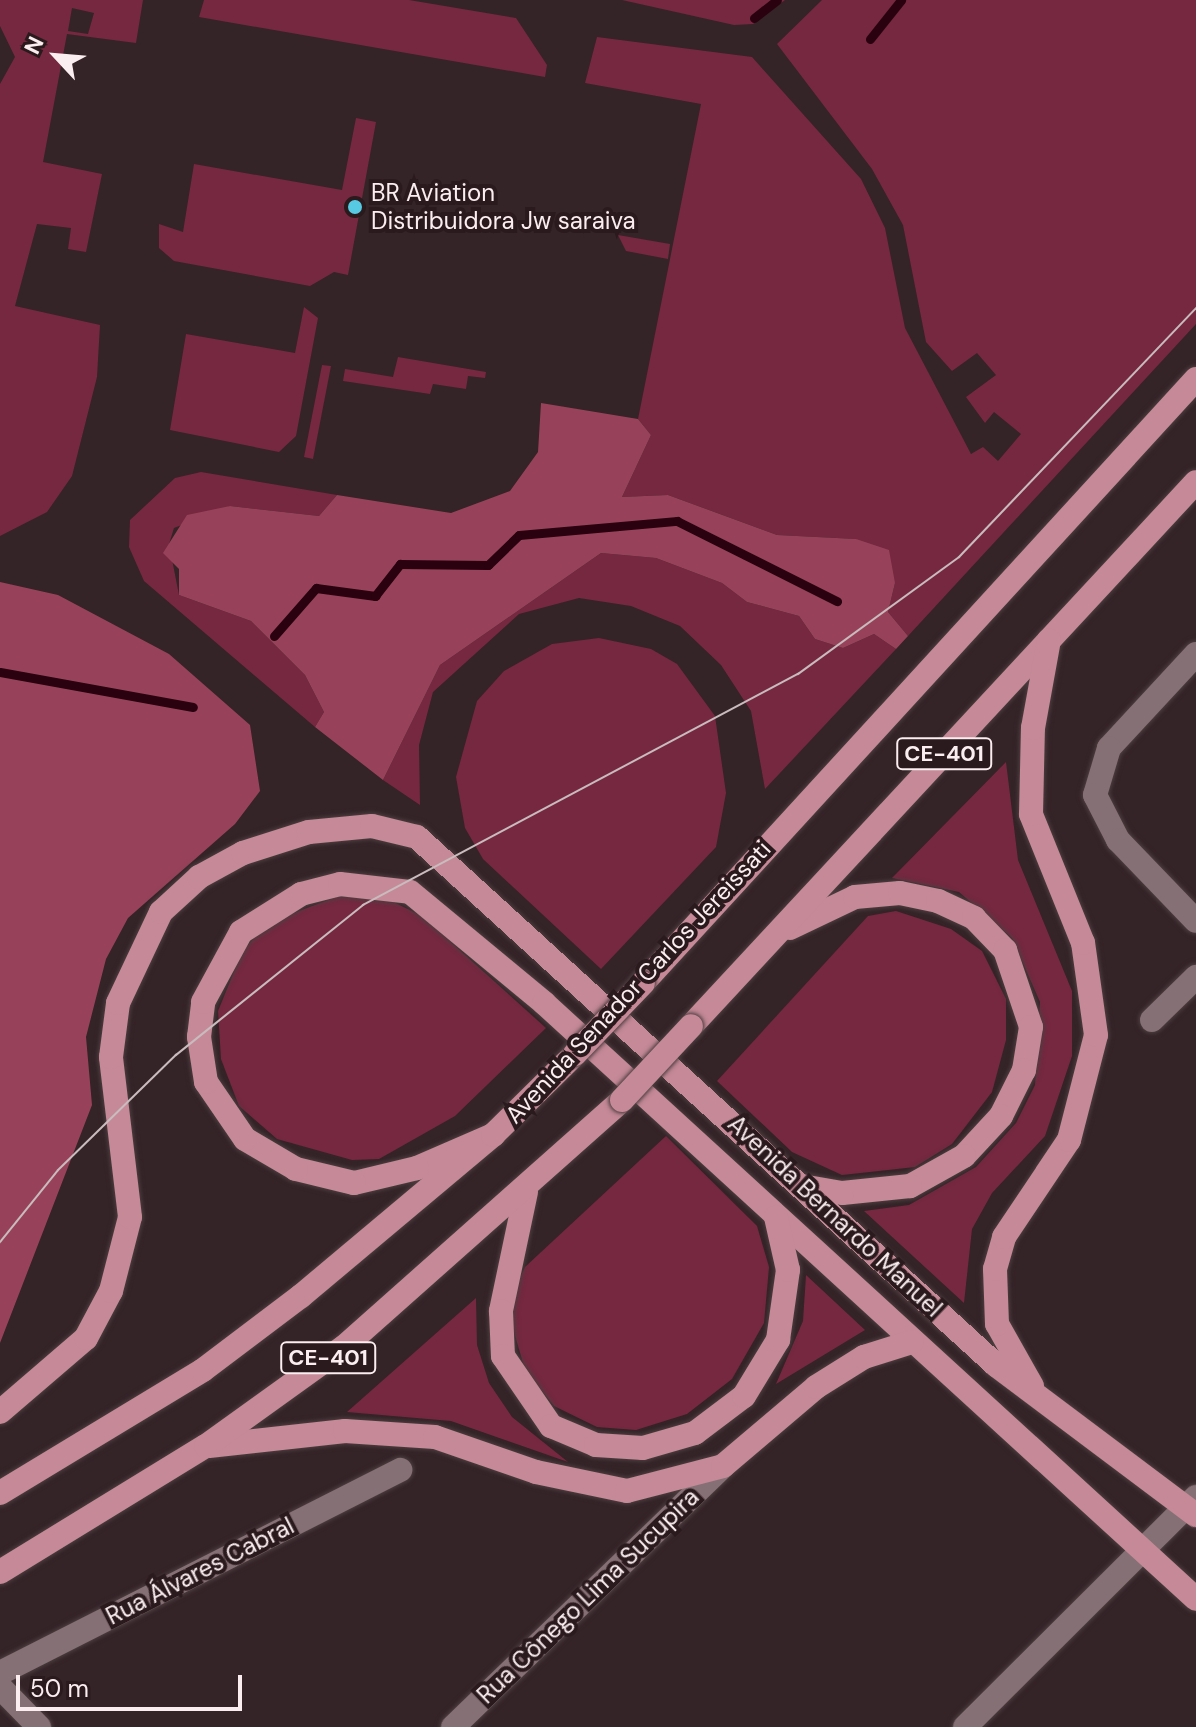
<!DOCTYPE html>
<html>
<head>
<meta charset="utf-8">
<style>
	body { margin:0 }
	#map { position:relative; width:1196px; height:1727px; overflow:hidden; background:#342327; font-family:"DM Sans",sans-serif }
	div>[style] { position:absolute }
	.green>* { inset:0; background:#752840 }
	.forest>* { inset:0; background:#97425a }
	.stream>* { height:9px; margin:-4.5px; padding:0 4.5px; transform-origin:4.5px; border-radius:4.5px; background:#2a020f }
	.roads { filter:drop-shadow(0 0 2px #4c3e40) drop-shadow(0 0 2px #4c3e40) }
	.minor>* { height:24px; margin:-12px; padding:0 12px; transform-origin:12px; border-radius:12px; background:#857075 }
	.major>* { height:24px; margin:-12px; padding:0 12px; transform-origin:12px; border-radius:12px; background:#c58997 }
	.tram>* { height:2px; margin:-1px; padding:0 1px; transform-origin:1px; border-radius:1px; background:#c9bcbe }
	.bridges { filter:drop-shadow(0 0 2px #4c3e40) drop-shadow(0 0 2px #4c3e40) }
	.major-bridge>* { height:24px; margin:-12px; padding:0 12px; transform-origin:12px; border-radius:12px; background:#c58997 }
	.dots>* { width:22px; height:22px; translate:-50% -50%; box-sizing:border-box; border:4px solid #2a191d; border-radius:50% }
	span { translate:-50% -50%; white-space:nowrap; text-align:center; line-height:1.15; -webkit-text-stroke:8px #2a191d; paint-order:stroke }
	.shield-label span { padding:2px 6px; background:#2a191d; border:2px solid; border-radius:6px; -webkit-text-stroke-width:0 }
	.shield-label { font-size:22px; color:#faeef0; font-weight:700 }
	.poi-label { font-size:24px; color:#faeef0 }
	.left { translate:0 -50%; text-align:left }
	.street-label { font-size:24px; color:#faeef0 }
	.north { position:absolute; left:16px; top:16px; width:80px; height:80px; -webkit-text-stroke:6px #2a191d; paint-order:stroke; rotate:296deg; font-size:22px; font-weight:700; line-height:32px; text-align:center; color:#faeef0 }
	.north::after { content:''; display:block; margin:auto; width:28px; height:36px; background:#faeef0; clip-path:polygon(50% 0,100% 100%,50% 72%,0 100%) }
	.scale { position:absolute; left:16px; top:1675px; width:226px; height:36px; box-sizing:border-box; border:4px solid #faeef0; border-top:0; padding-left:10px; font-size:24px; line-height:28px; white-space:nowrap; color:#faeef0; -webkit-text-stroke:6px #2a191d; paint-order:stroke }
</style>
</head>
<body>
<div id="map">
	<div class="green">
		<div style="clip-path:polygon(evenodd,0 0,143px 0,136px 43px,67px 34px,43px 162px,102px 174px,86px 252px,68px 249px,71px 228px,37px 224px,15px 306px,100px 325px,97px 377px,72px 476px,47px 512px,0 536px,0 84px,15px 57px,0 26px,0 0,72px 8px,94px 13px,88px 34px,68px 31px,72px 8px)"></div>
		<div style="clip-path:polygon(204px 0,409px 0,516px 18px,547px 65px,545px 77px,199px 17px)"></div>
		<div style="clip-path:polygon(622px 0,785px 0,753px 24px,734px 25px)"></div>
		<div style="clip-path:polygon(822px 0,1196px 0,1196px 324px,908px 636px,888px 612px,895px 583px,856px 539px,777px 535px,668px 495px,622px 497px,651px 435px,638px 419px,701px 104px,585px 83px,597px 37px,752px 57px,861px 179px,885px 228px,905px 328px,971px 454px,983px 447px,998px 461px,1021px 434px,994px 412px,985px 423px,966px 397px,996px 375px,977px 353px,952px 371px,926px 342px,903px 225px,872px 169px,777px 44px)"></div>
		<div style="clip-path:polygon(356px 118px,376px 122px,348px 275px,334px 272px,310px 286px,174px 261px,159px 248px,159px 224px,183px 232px,194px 164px,342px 190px)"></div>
		<div style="clip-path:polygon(618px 235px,670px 244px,668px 259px,626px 251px)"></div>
		<div style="clip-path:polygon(304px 307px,318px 318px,296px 436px,279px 452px,170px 430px,186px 334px,295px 353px)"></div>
		<div style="clip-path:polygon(398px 357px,486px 372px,485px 378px,468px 376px,466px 389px,433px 384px,430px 394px,343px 381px,345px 369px,393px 377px)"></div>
		<div style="clip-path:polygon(322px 365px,331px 366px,313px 459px,304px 457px)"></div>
		<div style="clip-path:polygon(201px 472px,337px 495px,319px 516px,230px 506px,174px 528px,169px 544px,179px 595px,251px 621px,305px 675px,324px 712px,315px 727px,144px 581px,129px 547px,130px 520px,175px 478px)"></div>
		<div style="clip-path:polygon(601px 553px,656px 558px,722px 583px,747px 602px,799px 616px,815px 639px,843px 648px,874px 634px,896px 649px,765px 789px,751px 711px,721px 665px,680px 626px,631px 606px,579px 598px,519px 614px,433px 692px,419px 745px,420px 805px,383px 780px,440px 665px)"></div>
		<div style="clip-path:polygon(599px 638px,651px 649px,677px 664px,715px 716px,726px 793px,716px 847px,601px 969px,483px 859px,465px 828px,456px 777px,477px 701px,504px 671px,552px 644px)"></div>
		<div style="clip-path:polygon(1006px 762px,1018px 860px,1072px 991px,1072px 1056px,1045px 1136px,992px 1193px,972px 1229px,964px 1303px,864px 1211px,909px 1205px,976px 1167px,1016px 1123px,1035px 1085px,1040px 1002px,1012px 938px,959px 892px,892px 878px)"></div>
		<div style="clip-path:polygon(339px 896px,385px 898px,422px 916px,546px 1028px,455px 1116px,379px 1159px,352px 1160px,277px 1139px,239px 1106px,221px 1059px,218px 1011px,242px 952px,267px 923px)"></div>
		<div style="clip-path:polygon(896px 911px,951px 929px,982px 951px,1006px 999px,1006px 1040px,992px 1092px,952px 1144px,915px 1167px,842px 1175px,792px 1152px,717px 1081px,868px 916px)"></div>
		<div style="clip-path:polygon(666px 1136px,757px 1226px,769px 1267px,764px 1323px,732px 1379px,687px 1414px,636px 1430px,597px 1427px,554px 1406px,525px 1370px,512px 1325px,515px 1288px,525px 1267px)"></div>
		<div style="clip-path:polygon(806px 1275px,865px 1330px,776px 1384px,803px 1321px)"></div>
		<div style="clip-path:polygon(476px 1298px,477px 1345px,489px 1383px,512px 1417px,568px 1462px,451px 1421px,347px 1412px)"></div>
	</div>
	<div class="forest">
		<div style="clip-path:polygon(541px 403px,638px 419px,651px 435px,622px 497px,668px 495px,777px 535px,856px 539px,889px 550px,895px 583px,888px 612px,908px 636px,896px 649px,874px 634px,843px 648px,815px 639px,799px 616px,747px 602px,722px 583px,656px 558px,601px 553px,440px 665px,383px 780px,315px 727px,324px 712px,305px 675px,251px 621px,179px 595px,179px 569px,163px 553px,187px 515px,230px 506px,319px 516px,337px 495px,451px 513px,510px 491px,538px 452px)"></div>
		<div style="clip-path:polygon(0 582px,58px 595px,169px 654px,250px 725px,260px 791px,235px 824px,128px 918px,106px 959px,86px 1037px,92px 1105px,0 1343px)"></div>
	</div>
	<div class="stream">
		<div style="left:754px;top:18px;width:29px;rotate:-38deg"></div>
		<div style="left:870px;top:39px;width:50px;rotate:-51.5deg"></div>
		<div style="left:274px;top:636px;width:64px;rotate:-48.8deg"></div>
		<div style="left:316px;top:588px;width:60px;rotate:7.7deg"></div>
		<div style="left:375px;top:596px;width:41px;rotate:-52deg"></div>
		<div style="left:400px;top:564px;width:88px;rotate:0.7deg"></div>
		<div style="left:488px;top:565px;width:43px;rotate:-44.1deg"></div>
		<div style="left:519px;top:535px;width:159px;rotate:-5.1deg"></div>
		<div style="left:677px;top:521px;width:179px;rotate:26.6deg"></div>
		<div style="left:0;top:672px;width:196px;rotate:10.3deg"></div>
	</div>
	<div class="roads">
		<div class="minor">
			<div style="left:1196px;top:654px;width:128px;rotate:132.8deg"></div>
			<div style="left:1109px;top:748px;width:49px;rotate:106.6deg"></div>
			<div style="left:1095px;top:795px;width:51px;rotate:62.9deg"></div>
			<div style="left:1118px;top:840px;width:112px;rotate:46.1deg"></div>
			<div style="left:1152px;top:1020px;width:62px;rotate:-44.3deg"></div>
			<div style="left:0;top:1673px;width:449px;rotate:-26.9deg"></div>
			<div style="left:0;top:1687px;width:56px;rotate:45.7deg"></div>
			<div style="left:453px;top:1727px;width:376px;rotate:-44deg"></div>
			<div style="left:965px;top:1727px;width:326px;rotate:-44.9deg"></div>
		</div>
		<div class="major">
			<div style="left:790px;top:928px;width:72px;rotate:-25.5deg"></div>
			<div style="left:855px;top:897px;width:45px;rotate:-5.1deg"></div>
			<div style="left:900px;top:893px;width:39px;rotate:12deg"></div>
			<div style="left:938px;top:901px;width:40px;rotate:25deg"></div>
			<div style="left:974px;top:918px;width:45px;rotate:45.9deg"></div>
			<div style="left:1005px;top:950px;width:81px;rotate:71.3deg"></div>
			<div style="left:1031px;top:1027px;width:44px;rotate:99.2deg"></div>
			<div style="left:1024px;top:1070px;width:51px;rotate:116.6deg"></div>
			<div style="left:1001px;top:1116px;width:54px;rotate:132.8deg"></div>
			<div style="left:964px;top:1156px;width:62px;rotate:150.9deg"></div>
			<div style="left:910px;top:1186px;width:68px;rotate:174.1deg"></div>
			<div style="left:842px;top:1193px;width:41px;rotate:-170.1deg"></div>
			<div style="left:643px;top:983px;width:819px;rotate:-47.52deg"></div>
			<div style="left:691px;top:1026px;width:742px;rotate:-47.13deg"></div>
			<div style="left:493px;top:1135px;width:83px;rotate:156.5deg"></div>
			<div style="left:417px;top:1168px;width:65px;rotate:166.6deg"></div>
			<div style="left:354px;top:1183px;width:60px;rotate:-166.4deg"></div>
			<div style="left:296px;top:1169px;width:59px;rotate:-149.5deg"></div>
			<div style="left:245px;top:1139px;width:69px;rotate:-124.4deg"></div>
			<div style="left:206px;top:1082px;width:46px;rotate:-98.8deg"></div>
			<div style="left:199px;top:1037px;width:35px;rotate:-83deg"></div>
			<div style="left:203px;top:1002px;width:80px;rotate:-61.5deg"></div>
			<div style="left:241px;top:932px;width:71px;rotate:-32.3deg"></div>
			<div style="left:301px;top:894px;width:40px;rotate:-14.4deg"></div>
			<div style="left:340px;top:884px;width:70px;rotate:6.5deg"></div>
			<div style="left:410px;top:892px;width:174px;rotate:39.6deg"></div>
			<div style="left:544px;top:1003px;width:883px;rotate:42.43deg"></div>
			<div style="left:526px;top:1192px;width:122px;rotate:101.9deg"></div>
			<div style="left:501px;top:1311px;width:45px;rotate:87.5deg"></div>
			<div style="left:503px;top:1356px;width:85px;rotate:55.6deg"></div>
			<div style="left:551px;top:1426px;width:49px;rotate:22.9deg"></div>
			<div style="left:596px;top:1445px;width:47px;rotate:3.7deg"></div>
			<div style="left:643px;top:1448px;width:54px;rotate:-16.1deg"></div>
			<div style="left:695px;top:1433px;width:61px;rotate:-37.1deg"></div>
			<div style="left:744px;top:1396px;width:66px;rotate:-58.7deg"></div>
			<div style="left:778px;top:1340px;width:71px;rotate:-81.9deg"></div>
			<div style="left:788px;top:1270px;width:54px;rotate:-102.8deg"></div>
			<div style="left:1032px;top:1386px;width:71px;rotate:-119.4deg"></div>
			<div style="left:997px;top:1324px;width:55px;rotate:-92.1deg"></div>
			<div style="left:995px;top:1269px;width:33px;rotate:-74deg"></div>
			<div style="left:1004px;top:1237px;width:117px;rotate:-56.2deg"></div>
			<div style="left:1069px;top:1140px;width:108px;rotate:-75.6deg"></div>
			<div style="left:1096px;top:1035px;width:93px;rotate:-98deg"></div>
			<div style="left:1083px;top:943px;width:139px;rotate:-112deg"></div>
			<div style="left:1031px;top:814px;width:86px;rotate:-88.7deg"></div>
			<div style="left:1033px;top:728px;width:89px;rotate:-79.7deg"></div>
			<div style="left:0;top:1412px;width:113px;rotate:-40.7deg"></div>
			<div style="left:86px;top:1338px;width:53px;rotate:-62deg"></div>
			<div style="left:111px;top:1291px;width:76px;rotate:-75.6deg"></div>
			<div style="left:130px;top:1217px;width:161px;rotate:-96.8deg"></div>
			<div style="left:111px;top:1057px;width:54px;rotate:-82.6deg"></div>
			<div style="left:118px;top:1003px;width:101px;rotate:-64.7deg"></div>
			<div style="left:161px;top:912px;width:52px;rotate:-42.6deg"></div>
			<div style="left:199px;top:877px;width:50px;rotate:-28.6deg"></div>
			<div style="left:243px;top:853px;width:69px;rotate:-17.7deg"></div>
			<div style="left:309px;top:832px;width:63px;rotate:-5.4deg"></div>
			<div style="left:372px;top:826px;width:46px;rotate:13.7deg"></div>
			<div style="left:417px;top:837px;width:784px;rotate:42.36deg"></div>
			<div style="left:996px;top:1365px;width:250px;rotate:36.9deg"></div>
			<div style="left:209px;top:1446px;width:137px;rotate:-6.3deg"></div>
			<div style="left:345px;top:1431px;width:90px;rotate:3.8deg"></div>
			<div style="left:435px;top:1437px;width:107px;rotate:19.1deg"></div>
			<div style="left:536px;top:1472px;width:93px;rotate:11.8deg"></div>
			<div style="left:627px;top:1491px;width:99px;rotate:-14.6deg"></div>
			<div style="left:723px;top:1466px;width:122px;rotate:-40.3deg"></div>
			<div style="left:816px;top:1387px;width:57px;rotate:-32deg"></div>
			<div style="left:864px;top:1357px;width:50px;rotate:-17.4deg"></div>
			<div style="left:0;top:1493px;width:237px;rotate:-31.2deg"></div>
			<div style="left:203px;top:1370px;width:123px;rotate:-37.1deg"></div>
			<div style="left:301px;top:1296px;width:251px;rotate:-40deg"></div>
			<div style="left:493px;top:1135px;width:115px;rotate:-44.6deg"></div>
			<div style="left:0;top:1572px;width:241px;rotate:-31.5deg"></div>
			<div style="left:206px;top:1446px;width:170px;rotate:-35.7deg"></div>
			<div style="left:344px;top:1347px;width:372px;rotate:-41.6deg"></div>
		</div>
	</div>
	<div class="tram">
		<div style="left:0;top:1242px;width:92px;rotate:-51.1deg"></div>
		<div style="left:58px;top:1170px;width:165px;rotate:-44.3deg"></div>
		<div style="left:176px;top:1055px;width:240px;rotate:-38.7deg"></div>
		<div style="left:363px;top:905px;width:493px;rotate:-28deg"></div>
		<div style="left:798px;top:674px;width:199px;rotate:-36deg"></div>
		<div style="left:959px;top:557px;width:344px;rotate:-46.4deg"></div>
	</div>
	<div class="bridges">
		<div class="major-bridge">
			<div style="left:575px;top:1054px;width:98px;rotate:-46.2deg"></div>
			<div style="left:622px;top:1100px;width:101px;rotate:-47deg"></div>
		</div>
	</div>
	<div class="dots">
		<div style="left:355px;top:207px;background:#57c9e2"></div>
	</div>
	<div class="shield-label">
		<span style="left:944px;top:754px">CE-401</span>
		<span style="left:328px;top:1358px">CE-401</span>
	</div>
	<div class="poi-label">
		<span class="left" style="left:371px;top:207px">BR Aviation<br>Distribuidora Jw saraiva</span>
	</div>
	<div class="street-label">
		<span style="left:638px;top:982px;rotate:-47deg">Avenida Senador Carlos Jereissati</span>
		<span style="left:835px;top:1216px;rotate:43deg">Avenida Bernardo Manuel</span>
		<span style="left:200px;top:1571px;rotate:-27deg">Rua Álvares Cabral</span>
		<span style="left:588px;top:1596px;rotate:-44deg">Rua Cônego Lima Sucupira</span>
	</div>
	<div class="north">N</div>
	<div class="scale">50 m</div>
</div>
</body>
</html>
